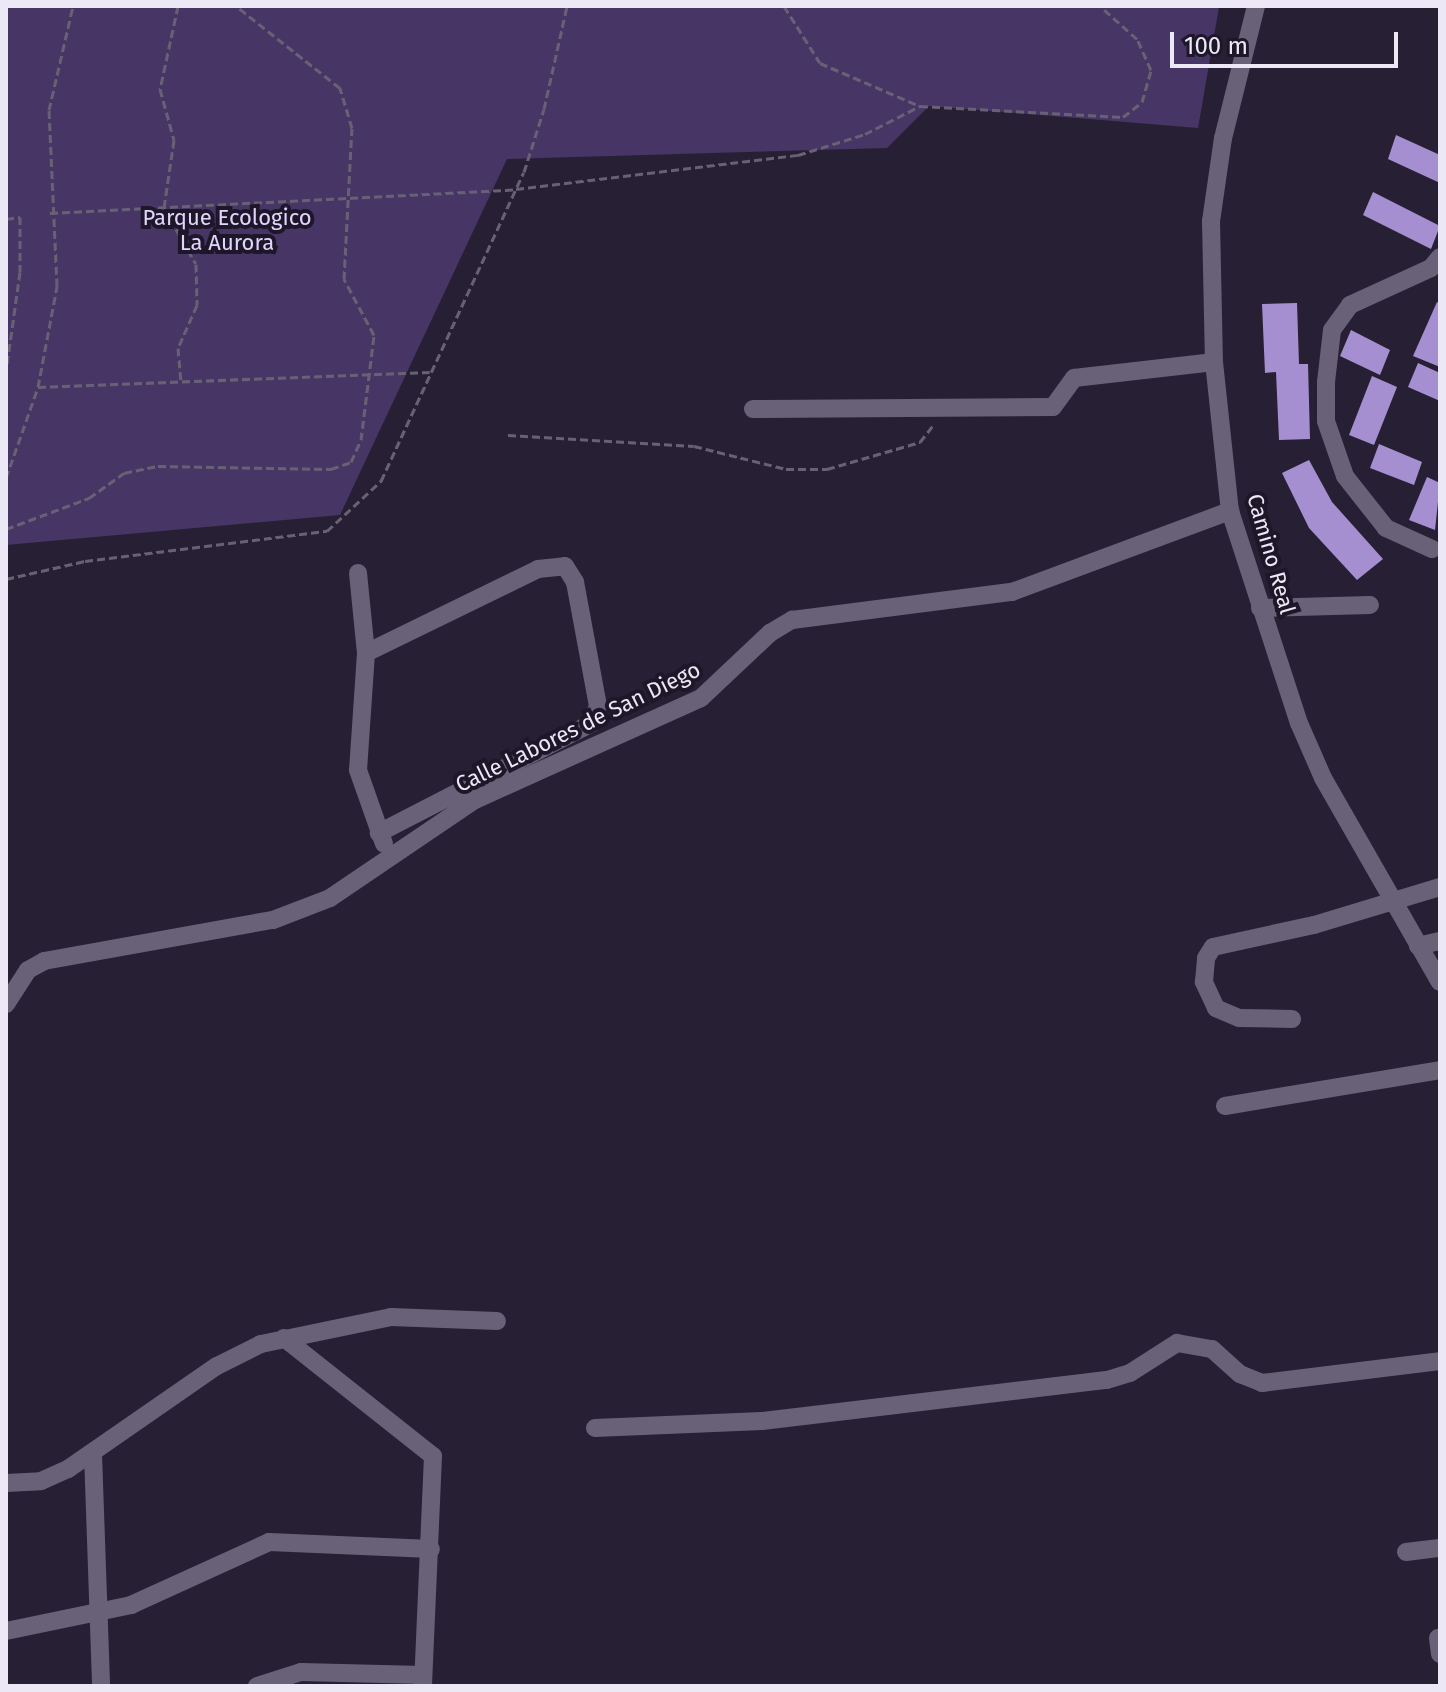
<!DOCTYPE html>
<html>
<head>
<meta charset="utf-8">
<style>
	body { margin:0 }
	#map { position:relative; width:1446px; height:1692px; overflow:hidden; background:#272034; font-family:"Fira Sans",sans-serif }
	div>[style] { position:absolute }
	.green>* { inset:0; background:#473565 }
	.building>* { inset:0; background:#a68fd1 }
	.path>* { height:3px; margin-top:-1.5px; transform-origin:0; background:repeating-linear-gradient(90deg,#676173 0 8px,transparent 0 12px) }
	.minor>* { height:18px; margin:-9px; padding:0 9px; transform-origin:9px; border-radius:9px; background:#686178 }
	span { translate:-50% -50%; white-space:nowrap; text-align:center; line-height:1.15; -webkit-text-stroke:8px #1d1729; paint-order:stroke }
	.park-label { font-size:22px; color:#e0d5fa }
	.street-label { font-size:22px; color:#ece8f5 }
	.frame { position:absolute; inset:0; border:8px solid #ece8f5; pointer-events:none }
	.scale { position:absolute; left:1170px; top:32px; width:228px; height:36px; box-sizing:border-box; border:4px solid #ece8f5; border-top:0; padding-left:10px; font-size:24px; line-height:28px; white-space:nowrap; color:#ece8f5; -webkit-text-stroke:6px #1d1729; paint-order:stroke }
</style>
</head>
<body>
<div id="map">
	<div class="green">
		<div style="clip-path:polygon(6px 6px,1214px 6px,1219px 7px,1198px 128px,929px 106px,887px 148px,507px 159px,340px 515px,6px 545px)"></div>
	</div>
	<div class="building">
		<div style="clip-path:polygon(1396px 135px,1440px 155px,1440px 183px,1388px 159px)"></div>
		<div style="clip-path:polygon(1373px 192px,1440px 226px,1431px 249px,1363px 215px)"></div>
		<div style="clip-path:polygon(1437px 302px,1440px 304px,1440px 367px,1413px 356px)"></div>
		<div style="clip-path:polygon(1297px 303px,1299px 364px,1308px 364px,1310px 439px,1279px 440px,1276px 372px,1265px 373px,1262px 304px)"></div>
		<div style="clip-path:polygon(1351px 330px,1390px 350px,1380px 375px,1340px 356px)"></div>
		<div style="clip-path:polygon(1418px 363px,1440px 373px,1440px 401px,1408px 387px)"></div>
		<div style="clip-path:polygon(1372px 376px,1397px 387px,1374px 445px,1349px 435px)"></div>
		<div style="clip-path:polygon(1379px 444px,1422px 462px,1414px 485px,1370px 468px)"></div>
		<div style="clip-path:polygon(1309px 460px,1332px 502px,1383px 559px,1357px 580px,1309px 528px,1282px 473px)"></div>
		<div style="clip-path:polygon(1427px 477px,1440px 483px,1435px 530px,1409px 520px)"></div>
	</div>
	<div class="path">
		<div style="left:178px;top:6px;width:85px;rotate:102.2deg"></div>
		<div style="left:160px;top:89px;width:53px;rotate:74.6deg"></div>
		<div style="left:174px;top:140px;width:69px;rotate:98.4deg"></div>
		<div style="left:164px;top:208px;width:64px;rotate:60.3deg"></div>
		<div style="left:196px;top:264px;width:41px;rotate:88.6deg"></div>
		<div style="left:197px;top:305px;width:47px;rotate:113.8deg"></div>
		<div style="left:178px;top:348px;width:34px;rotate:85deg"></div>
		<div style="left:784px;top:6px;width:67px;rotate:57.7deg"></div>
		<div style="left:820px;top:63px;width:109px;rotate:23.3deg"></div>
		<div style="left:50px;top:213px;width:467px;rotate:-2.9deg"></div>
		<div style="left:516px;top:189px;width:284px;rotate:-6.9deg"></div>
		<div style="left:798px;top:155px;width:70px;rotate:-17.4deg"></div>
		<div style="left:865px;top:134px;width:62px;rotate:-27deg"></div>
		<div style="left:920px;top:106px;width:203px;rotate:3.1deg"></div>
		<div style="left:1123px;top:117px;width:24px;rotate:-38deg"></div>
		<div style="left:1142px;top:102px;width:33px;rotate:-74deg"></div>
		<div style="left:1151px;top:70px;width:34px;rotate:-114deg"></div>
		<div style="left:1137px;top:39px;width:50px;rotate:-138.3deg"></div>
		<div style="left:6px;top:219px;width:14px;rotate:-8deg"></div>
		<div style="left:20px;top:217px;width:55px;rotate:90deg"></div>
		<div style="left:20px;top:272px;width:101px;rotate:98deg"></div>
		<div style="left:38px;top:387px;width:392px;rotate:-2.2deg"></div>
		<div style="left:508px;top:435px;width:186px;rotate:3.4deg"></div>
		<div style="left:694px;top:446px;width:95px;rotate:14deg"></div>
		<div style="left:786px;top:469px;width:41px"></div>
		<div style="left:827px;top:469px;width:97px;rotate:-16.2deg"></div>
		<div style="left:920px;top:442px;width:24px;rotate:-52deg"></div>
		<div style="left:6px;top:478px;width:96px;rotate:-70.6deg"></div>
		<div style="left:38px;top:387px;width:103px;rotate:-79.3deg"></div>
		<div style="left:57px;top:286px;width:176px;rotate:-92.6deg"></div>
		<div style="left:49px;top:110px;width:107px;rotate:-77deg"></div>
		<div style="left:6px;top:529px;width:89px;rotate:-20.5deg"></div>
		<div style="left:89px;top:498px;width:43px;rotate:-35.5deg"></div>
		<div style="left:124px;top:473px;width:35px;rotate:-12deg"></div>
		<div style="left:158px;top:466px;width:173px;rotate:1deg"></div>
		<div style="left:331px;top:469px;width:21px;rotate:-19deg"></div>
		<div style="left:351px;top:462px;width:24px;rotate:-66deg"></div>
		<div style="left:361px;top:440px;width:106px;rotate:-82.9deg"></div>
		<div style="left:374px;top:335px;width:64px;rotate:-118.2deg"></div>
		<div style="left:344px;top:279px;width:151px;rotate:-87deg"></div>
		<div style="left:352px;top:128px;width:42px;rotate:-106.7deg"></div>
		<div style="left:340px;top:88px;width:132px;rotate:-141.7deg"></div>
		<div style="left:6px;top:579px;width:81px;rotate:-12.8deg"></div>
		<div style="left:85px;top:561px;width:244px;rotate:-7.1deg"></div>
		<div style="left:327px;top:531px;width:74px;rotate:-42.8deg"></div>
		<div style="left:381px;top:481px;width:340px;rotate:-65.2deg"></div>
		<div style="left:524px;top:172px;width:66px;rotate:-72.4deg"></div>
		<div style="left:544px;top:109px;width:106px;rotate:-77.4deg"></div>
	</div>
	<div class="minor">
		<div style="left:1256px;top:6px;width:136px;rotate:104deg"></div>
		<div style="left:1223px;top:138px;width:84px;rotate:98.2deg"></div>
		<div style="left:1211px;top:221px;width:141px;rotate:88.8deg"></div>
		<div style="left:1214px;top:362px;width:150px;rotate:83.9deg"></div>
		<div style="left:1230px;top:511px;width:223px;rotate:72deg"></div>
		<div style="left:1299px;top:723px;width:60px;rotate:66.4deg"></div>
		<div style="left:1323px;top:778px;width:235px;rotate:60.2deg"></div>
		<div style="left:753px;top:409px;width:300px;rotate:-0.4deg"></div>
		<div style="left:1053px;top:407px;width:36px;rotate:-54deg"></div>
		<div style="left:1074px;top:378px;width:141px;rotate:-6.5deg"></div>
		<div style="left:1432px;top:549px;width:51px;rotate:-155.5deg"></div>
		<div style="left:1386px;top:528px;width:66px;rotate:-128.3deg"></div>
		<div style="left:1345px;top:476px;width:58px;rotate:-109.1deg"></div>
		<div style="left:1326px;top:421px;width:39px;rotate:-90deg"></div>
		<div style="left:1326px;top:382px;width:52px;rotate:-83.4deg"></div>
		<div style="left:1332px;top:330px;width:31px;rotate:-54deg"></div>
		<div style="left:1350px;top:305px;width:89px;rotate:-24.6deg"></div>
		<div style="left:1431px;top:268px;width:14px;rotate:-51deg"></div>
		<div style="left:358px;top:573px;width:80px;rotate:84.3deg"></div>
		<div style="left:366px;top:653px;width:117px;rotate:93.9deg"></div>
		<div style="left:358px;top:770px;width:78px;rotate:70.6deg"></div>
		<div style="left:1260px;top:608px;width:110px;rotate:-1.6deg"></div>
		<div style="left:366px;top:653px;width:191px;rotate:-26deg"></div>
		<div style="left:538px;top:569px;width:27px;rotate:-6deg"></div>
		<div style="left:565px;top:566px;width:19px;rotate:58deg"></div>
		<div style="left:575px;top:582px;width:126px;rotate:79.5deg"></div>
		<div style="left:598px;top:706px;width:18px;rotate:109deg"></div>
		<div style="left:592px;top:723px;width:240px;rotate:152.7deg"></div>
		<div style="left:1418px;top:946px;width:23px;rotate:-13deg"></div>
		<div style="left:6px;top:1004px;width:40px;rotate:-57.1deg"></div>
		<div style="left:28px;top:970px;width:18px;rotate:-29deg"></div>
		<div style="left:44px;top:961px;width:233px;rotate:-10.2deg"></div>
		<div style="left:273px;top:920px;width:61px;rotate:-21.1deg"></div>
		<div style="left:330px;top:898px;width:175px;rotate:-34.1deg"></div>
		<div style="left:475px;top:800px;width:248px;rotate:-24.3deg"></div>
		<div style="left:701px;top:698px;width:95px;rotate:-43.3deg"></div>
		<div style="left:770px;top:633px;width:26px;rotate:-31deg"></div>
		<div style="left:792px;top:620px;width:222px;rotate:-7.3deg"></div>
		<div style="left:1012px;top:592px;width:233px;rotate:-20.4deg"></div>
		<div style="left:1292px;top:1019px;width:53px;rotate:-178.9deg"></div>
		<div style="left:1239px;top:1018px;width:25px;rotate:-157deg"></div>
		<div style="left:1216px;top:1008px;width:29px;rotate:-115deg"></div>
		<div style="left:1204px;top:982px;width:24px;rotate:-85deg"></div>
		<div style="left:1206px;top:958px;width:13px;rotate:-58deg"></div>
		<div style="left:1213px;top:947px;width:103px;rotate:-12.3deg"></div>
		<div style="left:1314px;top:925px;width:132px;rotate:-16.8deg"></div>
		<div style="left:1225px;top:1106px;width:218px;rotate:-9.5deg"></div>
		<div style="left:284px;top:1338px;width:190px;rotate:38.4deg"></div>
		<div style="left:433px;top:1456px;width:230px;rotate:92.5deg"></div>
		<div style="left:595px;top:1428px;width:167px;rotate:-2.4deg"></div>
		<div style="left:762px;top:1421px;width:347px;rotate:-6.8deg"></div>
		<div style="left:1107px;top:1380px;width:24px;rotate:-17deg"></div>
		<div style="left:1130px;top:1373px;width:56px;rotate:-32.6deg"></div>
		<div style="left:1177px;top:1343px;width:36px;rotate:10deg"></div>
		<div style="left:1212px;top:1349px;width:38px;rotate:42deg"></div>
		<div style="left:1240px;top:1374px;width:24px;rotate:22deg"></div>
		<div style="left:1262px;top:1383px;width:179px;rotate:-7deg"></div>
		<div style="left:93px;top:1454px;width:232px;rotate:88deg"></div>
		<div style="left:6px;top:1483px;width:35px;rotate:-3deg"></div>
		<div style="left:41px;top:1481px;width:30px;rotate:-24deg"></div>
		<div style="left:68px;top:1469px;width:181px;rotate:-34.7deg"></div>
		<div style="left:217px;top:1366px;width:49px;rotate:-26.6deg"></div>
		<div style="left:261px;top:1344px;width:133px;rotate:-11.7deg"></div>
		<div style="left:391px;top:1317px;width:106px;rotate:2.2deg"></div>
		<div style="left:1406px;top:1552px;width:34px;rotate:-7deg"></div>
		<div style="left:6px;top:1631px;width:128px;rotate:-11.7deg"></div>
		<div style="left:131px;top:1605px;width:152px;rotate:-24.5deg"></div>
		<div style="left:269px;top:1542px;width:162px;rotate:2.5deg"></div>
		<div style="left:1438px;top:1638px;width:16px;rotate:83deg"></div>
		<div style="left:257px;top:1686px;width:46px;rotate:-17.7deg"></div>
		<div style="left:301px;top:1672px;width:122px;rotate:1.4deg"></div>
	</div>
	<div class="park-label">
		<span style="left:227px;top:230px">Parque Ecologico<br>La Aurora</span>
	</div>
	<div class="street-label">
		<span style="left:1271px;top:554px;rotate:74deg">Camino Real</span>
		<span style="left:578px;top:727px;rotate:-26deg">Calle Labores de San Diego</span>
	</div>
	<div class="frame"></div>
	<div class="scale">100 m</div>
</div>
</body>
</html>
